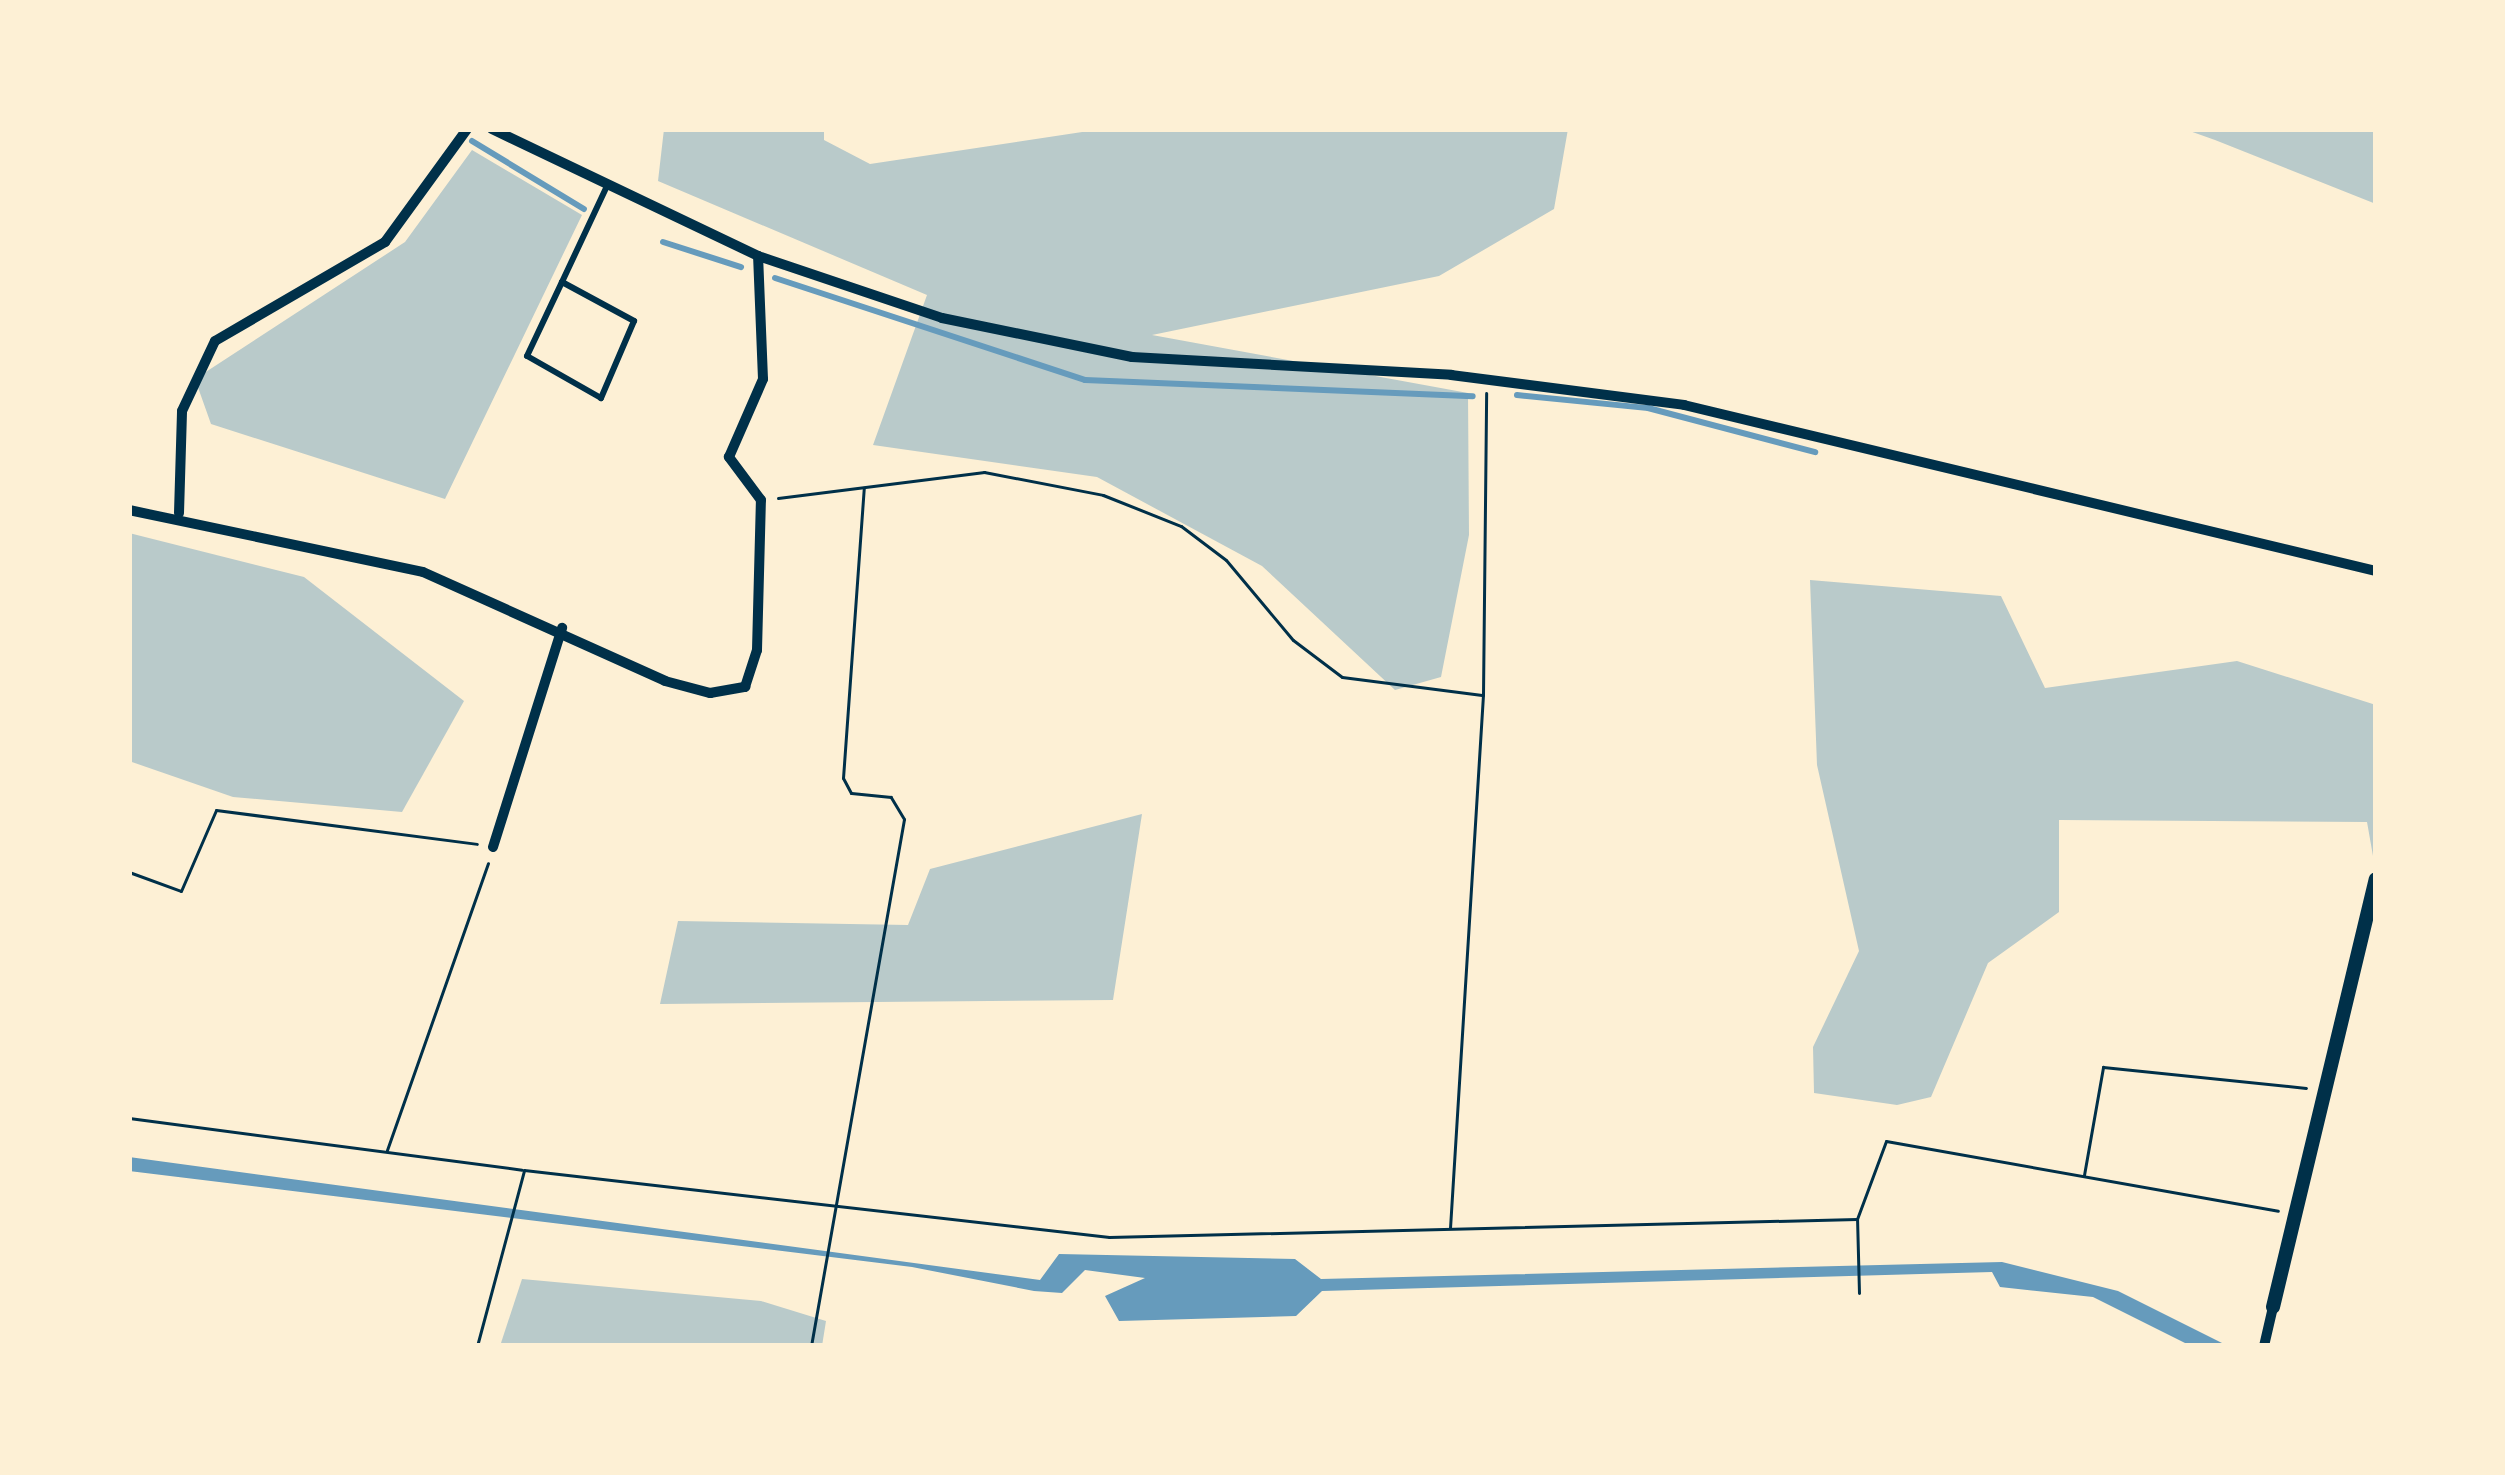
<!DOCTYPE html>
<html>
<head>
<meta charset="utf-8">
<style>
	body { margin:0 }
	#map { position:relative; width:2505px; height:1475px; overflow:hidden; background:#fdf0d5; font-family:"Noto Sans",sans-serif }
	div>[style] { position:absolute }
	.green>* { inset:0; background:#b9caca }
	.water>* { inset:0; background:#669bbc }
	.stream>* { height:6px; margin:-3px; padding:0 3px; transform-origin:3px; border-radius:3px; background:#669bbc }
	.path>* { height:3px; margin:-1.5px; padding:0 1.5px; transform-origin:1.5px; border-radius:1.5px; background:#003049 }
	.service>* { height:6px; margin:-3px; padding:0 3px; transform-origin:3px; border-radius:3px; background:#003049 }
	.minor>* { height:10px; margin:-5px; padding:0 5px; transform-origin:5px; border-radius:5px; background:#003049 }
	.tertiary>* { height:14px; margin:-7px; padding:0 7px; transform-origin:7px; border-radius:7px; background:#003049 }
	span { translate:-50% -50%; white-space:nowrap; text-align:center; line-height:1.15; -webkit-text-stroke:9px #fdf0d5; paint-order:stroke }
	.frame { position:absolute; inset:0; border:132px solid #fdf0d5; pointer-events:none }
</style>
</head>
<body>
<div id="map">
	<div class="green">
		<div style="clip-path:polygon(664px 129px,824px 129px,824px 140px,870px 164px,1102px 129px,1568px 129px,1554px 209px,1439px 276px,1152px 335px,1468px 393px,1469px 535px,1441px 677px,1395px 690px,1262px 566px,1097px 477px,873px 445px,927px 295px,658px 181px)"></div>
		<div style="clip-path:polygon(2184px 129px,2376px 129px,2376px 204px,2215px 140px)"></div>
		<div style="clip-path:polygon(472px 150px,582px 215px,445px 499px,211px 424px,195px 379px,405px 242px)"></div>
		<div style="clip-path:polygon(129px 533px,304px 577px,464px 701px,402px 812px,233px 797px,129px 761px)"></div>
		<div style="clip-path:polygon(1810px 580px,2001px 596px,2045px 688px,2237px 661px,2376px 705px,2376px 873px,2367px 822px,2059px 820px,2059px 912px,1988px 963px,1931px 1097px,1897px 1105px,1814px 1093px,1813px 1047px,1859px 951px,1817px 765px)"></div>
		<div style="clip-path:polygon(1142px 814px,1113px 1000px,660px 1004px,678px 921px,908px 925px,930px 869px)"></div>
		<div style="clip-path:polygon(522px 1279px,761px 1301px,826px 1321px,822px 1346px,500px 1346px)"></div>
	</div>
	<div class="water">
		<div style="clip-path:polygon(129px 1157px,1040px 1280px,1059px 1254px,1295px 1259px,1321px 1279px,2002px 1262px,2118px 1291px,2228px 1346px,2191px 1346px,2093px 1297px,2000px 1287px,1992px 1272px,1322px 1291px,1296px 1316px,1119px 1321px,1105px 1296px,1145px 1278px,1085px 1270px,1062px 1293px,1034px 1291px,912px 1267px,129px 1171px)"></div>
	</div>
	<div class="stream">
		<div style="left:472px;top:141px;width:131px;rotate:31.3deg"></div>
		<div style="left:663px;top:242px;width:82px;rotate:17.8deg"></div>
		<div style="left:775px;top:278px;width:326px;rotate:18.2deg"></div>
		<div style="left:1085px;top:380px;width:388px;rotate:2.4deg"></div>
		<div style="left:1517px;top:395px;width:132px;rotate:5.7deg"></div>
		<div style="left:1648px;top:408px;width:173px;rotate:14.8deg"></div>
	</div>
	<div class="path">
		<div style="left:778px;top:498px;width:208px;rotate:-7.2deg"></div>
		<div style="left:984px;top:472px;width:121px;rotate:10.9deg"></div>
		<div style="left:1103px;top:495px;width:84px;rotate:21.7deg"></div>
		<div style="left:1181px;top:526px;width:56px;rotate:37.1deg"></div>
		<div style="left:1226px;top:560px;width:104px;rotate:50.1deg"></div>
		<div style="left:1293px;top:640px;width:61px;rotate:37.1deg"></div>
		<div style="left:1342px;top:677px;width:141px;rotate:7.3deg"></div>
		<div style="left:129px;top:872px;width:55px;rotate:20.1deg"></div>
		<div style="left:181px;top:891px;width:88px;rotate:-66.6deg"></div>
		<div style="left:216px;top:810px;width:263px;rotate:7.4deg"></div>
		<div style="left:129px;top:1118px;width:396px;rotate:7.5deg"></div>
		<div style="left:387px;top:1150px;width:304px;rotate:-70.6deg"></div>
		<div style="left:2084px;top:1175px;width:110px;rotate:-80deg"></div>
		<div style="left:2103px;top:1067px;width:204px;rotate:5.9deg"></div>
		<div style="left:1450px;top:1228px;width:534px;rotate:-86.46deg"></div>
		<div style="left:1483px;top:695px;width:302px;rotate:-89.4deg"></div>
		<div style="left:1859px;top:1293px;width:74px;rotate:-91.5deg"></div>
		<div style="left:1857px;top:1219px;width:83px;rotate:-69.6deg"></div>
		<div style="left:1886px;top:1141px;width:398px;rotate:10.1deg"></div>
		<div style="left:477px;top:1346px;width:182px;rotate:-75deg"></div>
		<div style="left:524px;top:1170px;width:589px;rotate:6.53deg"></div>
		<div style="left:1109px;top:1237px;width:748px;rotate:-1.38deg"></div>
		<div style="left:811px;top:1346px;width:535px;rotate:-79.99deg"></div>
		<div style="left:904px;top:819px;width:26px;rotate:-121deg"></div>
		<div style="left:891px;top:797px;width:40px;rotate:-174.3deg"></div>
		<div style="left:851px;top:793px;width:17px;rotate:-118deg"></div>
		<div style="left:843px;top:778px;width:291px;rotate:-85.9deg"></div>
	</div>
	<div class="service">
		<div style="left:562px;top:282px;width:82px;rotate:28.4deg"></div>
		<div style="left:634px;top:321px;width:84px;rotate:113.2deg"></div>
		<div style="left:601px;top:398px;width:85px;rotate:-150.4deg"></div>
		<div style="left:527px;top:356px;width:82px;rotate:-64.7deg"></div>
		<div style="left:562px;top:282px;width:108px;rotate:-64.9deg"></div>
	</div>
	<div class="minor">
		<div style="left:492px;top:129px;width:295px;rotate:25.5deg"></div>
		<div style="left:758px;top:256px;width:194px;rotate:18.6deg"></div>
		<div style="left:942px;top:318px;width:194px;rotate:11.6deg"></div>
		<div style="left:1132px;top:357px;width:320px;rotate:3.2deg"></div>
		<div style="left:1451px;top:375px;width:235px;rotate:7.3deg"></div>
		<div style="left:1684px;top:405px;width:712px;rotate:13.49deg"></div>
		<div style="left:129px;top:510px;width:300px;rotate:11.9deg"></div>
		<div style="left:423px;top:572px;width:265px;rotate:24.2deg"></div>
		<div style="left:665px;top:681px;width:47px;rotate:14.9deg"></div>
		<div style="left:710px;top:693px;width:36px;rotate:-10deg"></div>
		<div style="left:745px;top:687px;width:39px;rotate:-72deg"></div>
		<div style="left:757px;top:650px;width:150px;rotate:-88.5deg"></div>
		<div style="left:761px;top:500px;width:54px;rotate:-126.7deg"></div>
		<div style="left:729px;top:457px;width:85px;rotate:-66.4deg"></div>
		<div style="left:763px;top:379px;width:123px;rotate:-92.3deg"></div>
		<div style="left:179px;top:513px;width:102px;rotate:-88.3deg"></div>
		<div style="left:182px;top:411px;width:77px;rotate:-64.8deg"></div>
		<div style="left:215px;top:341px;width:197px;rotate:-30.2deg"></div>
		<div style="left:385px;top:242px;width:140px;rotate:-54deg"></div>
		<div style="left:493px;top:847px;width:230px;rotate:-72.5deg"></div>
		<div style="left:2264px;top:1346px;width:40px;rotate:-77deg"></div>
	</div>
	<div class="tertiary">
		<div style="left:2273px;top:1307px;width:440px;rotate:-76.5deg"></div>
	</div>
	<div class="frame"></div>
</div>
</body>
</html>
